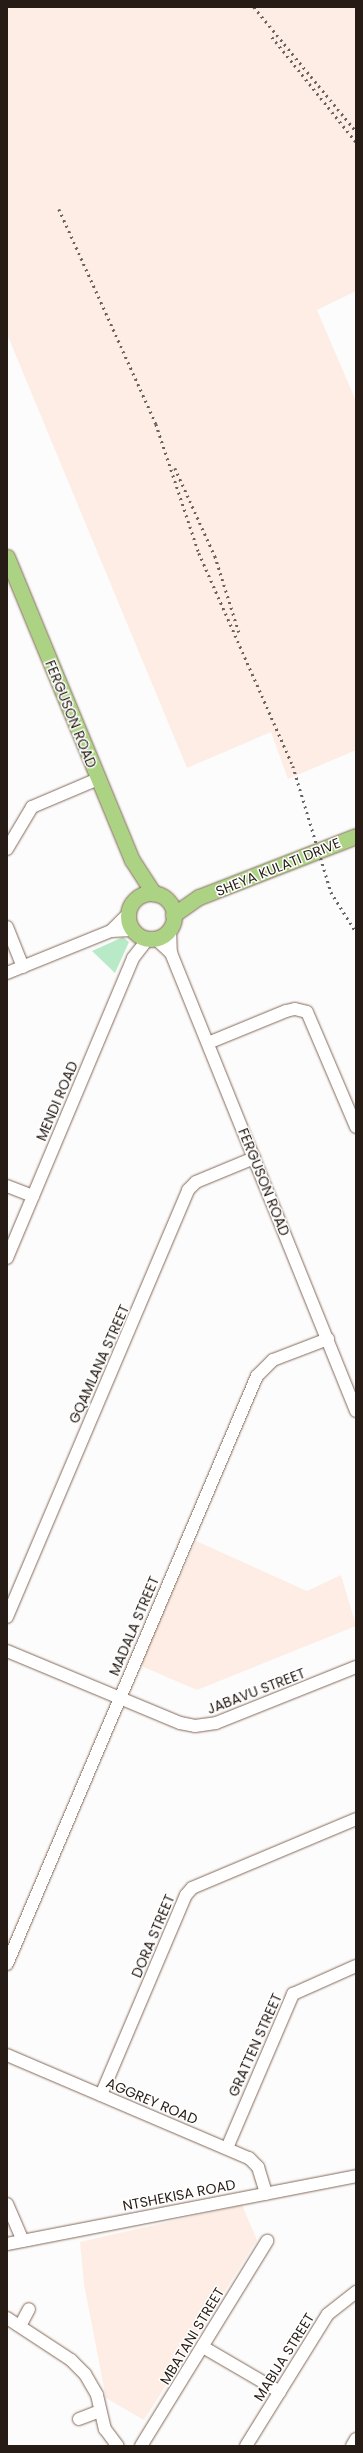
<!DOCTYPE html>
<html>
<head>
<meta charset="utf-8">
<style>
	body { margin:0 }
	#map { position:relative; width:363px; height:2453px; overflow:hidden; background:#fcfcfc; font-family:Poppins,sans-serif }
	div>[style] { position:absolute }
	.built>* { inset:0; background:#fdede4 }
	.green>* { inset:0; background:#b8eac7 }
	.roads { filter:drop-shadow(0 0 1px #836858) drop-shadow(0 0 1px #836858) }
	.minor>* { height:12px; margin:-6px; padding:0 6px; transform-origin:6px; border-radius:6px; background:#fff }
	.major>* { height:15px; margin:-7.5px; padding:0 7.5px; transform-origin:7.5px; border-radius:7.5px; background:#acd383 }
	.major>.ring { margin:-7.5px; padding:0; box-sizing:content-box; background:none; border:15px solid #acd383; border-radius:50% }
	.rail>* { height:2.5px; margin-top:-1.25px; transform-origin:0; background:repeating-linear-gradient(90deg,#6c6460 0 2px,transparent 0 6px) }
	span { translate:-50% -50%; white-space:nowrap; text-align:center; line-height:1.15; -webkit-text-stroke:3px #fff; paint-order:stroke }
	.street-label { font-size:14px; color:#271c15 }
	.frame { position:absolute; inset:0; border:8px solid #271c15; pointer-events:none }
</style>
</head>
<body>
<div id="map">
	<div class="built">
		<div style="clip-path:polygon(7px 7px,356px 7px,356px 291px,317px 310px,356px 401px,356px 750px,288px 779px,271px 732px,187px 768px,7px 334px)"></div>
		<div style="clip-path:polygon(196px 1541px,307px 1591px,341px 1575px,356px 1626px,197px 1690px,139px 1665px)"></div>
		<div style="clip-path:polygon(242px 2205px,257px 2240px,144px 2420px,106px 2398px,84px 2284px,80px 2242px)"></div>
	</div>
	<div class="green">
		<div style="clip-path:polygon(123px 937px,129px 942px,115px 973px,92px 951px)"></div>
	</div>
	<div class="roads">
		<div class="minor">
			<div style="left:7px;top:849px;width:49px;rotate:-59.2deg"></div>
			<div style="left:32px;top:807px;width:72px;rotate:-23deg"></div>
			<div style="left:7px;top:927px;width:43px;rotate:68.2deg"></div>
			<div style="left:170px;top:929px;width:24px;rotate:88deg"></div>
			<div style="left:171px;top:953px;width:494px;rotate:68deg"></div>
			<div style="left:111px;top:931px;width:24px;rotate:-45deg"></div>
			<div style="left:156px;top:939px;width:21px;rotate:43deg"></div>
			<div style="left:7px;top:973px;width:112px;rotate:-22deg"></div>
			<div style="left:111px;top:931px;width:21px;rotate:-3deg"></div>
			<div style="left:208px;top:1043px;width:84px;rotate:-22.3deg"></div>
			<div style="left:286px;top:1011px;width:9px;rotate:-13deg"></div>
			<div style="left:295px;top:1009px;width:12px;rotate:14deg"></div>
			<div style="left:307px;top:1012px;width:125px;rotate:66.9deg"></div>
			<div style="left:7px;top:1186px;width:28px;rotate:21deg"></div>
			<div style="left:7px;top:1258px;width:325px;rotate:-67.2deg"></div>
			<div style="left:133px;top:958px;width:24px;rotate:-52deg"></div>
			<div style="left:7px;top:1617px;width:464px;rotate:-67deg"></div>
			<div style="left:188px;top:1190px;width:11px;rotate:-45deg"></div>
			<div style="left:196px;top:1182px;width:63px;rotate:-22.5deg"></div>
			<div style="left:7px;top:1651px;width:187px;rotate:22.6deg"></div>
			<div style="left:180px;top:1723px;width:15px;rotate:11deg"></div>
			<div style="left:195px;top:1726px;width:21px;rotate:-8deg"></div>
			<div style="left:216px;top:1723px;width:151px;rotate:-21.8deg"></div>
			<div style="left:7px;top:1964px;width:639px;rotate:-66.97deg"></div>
			<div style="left:257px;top:1376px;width:23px;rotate:-45deg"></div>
			<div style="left:273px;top:1360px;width:59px;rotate:-20.9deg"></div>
			<div style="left:7px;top:2055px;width:263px;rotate:23.1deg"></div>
			<div style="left:249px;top:2158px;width:13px;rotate:45deg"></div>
			<div style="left:258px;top:2167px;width:28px;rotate:73deg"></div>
			<div style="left:101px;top:2095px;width:217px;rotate:-67deg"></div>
			<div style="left:186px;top:1895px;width:9px;rotate:-49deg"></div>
			<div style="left:192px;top:1888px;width:178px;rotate:-22.8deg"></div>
			<div style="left:227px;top:2148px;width:168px;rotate:-66.8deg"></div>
			<div style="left:293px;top:1994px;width:69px;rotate:-24deg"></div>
			<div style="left:7px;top:2204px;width:40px;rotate:66.6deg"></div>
			<div style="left:7px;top:2244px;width:356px;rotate:-11deg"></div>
			<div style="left:7px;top:2318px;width:77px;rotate:33.3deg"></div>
			<div style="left:71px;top:2360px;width:20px;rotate:45deg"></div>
			<div style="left:85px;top:2374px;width:24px;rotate:60deg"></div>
			<div style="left:97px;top:2395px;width:35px;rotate:77deg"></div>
			<div style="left:105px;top:2429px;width:21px;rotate:53deg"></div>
			<div style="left:20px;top:2326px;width:19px;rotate:-62deg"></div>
			<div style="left:203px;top:2347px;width:89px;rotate:30.3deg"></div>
			<div style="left:79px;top:2419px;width:22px;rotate:-21deg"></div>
			<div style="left:141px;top:2446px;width:241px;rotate:-58.4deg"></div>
			<div style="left:246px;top:2446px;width:155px;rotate:-58.2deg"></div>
			<div style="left:328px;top:2314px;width:36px;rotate:-38deg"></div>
			<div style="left:352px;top:2446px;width:8px;rotate:-60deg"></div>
		</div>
		<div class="major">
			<div style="left:7px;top:557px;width:328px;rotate:67.6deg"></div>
			<div style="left:132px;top:860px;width:40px;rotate:57.1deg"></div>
			<div class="ring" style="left:128px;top:893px;width:31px;height:31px"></div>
			<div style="left:173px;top:915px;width:32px;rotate:-35deg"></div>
			<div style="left:199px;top:897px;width:168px;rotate:-21.2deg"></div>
		</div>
	</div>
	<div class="rail">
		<div style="left:254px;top:7px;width:161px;rotate:50.6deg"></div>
		<div style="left:272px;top:37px;width:134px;rotate:51.3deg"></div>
		<div style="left:59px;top:209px;width:236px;rotate:65.7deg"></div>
		<div style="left:156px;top:424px;width:136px;rotate:71.6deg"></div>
		<div style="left:199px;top:553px;width:233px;rotate:66.2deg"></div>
		<div style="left:293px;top:766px;width:132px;rotate:73.2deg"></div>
		<div style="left:331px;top:892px;width:47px;rotate:58deg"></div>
		<div style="left:175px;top:468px;width:97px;rotate:65.6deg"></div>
		<div style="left:215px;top:556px;width:80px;rotate:72.5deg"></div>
	</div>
	<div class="street-label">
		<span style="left:71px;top:714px;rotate:68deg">FERGUSON ROAD</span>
		<span style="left:278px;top:867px;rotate:-22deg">SHEYA KULATI DRIVE</span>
		<span style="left:57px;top:1101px;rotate:-67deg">MENDI ROAD</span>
		<span style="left:264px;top:1182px;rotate:68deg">FERGUSON ROAD</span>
		<span style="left:99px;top:1364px;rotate:-66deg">GQAMLANA STREET</span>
		<span style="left:134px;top:1626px;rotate:-67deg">MADALA STREET</span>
		<span style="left:256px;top:1691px;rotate:-21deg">JABAVU STREET</span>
		<span style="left:153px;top:1936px;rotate:-67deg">DORA STREET</span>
		<span style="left:255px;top:2045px;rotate:-66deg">GRATTEN STREET</span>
		<span style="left:152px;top:2101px;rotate:23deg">AGGREY ROAD</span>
		<span style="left:179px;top:2195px;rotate:-11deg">NTSHEKISA ROAD</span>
		<span style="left:192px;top:2336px;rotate:-59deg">MBATANI STREET</span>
		<span style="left:284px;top:2357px;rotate:-58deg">MABIJA STREET</span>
	</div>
	<div class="frame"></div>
</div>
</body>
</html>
